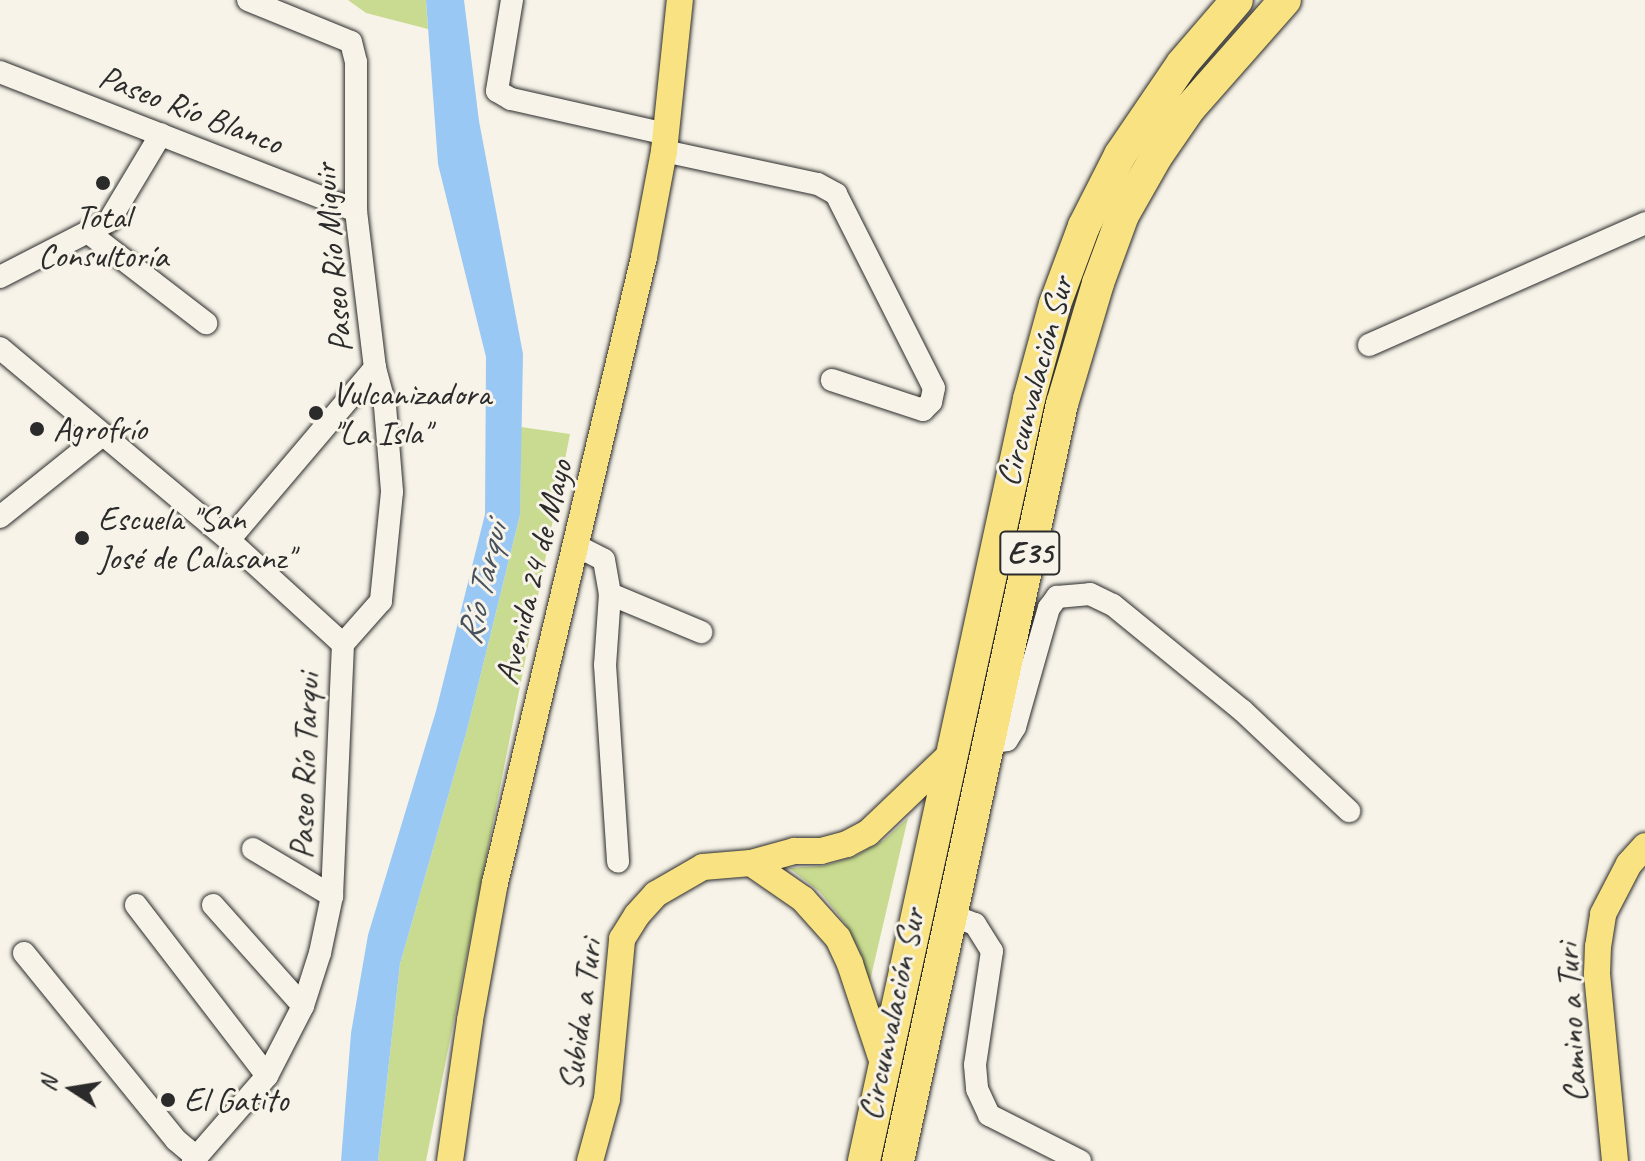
<!DOCTYPE html>
<html>
<head>
<meta charset="utf-8">
<style>
	body { margin:0 }
	#map { position:relative; width:1645px; height:1161px; overflow:hidden; background:#f7f3e8; font-family:Caveat,sans-serif }
	div>[style] { position:absolute }
	.green>* { inset:0; background:#c9db90 }
	.water>* { inset:0; background:#9ac8f5 }
	.roads { filter:drop-shadow(0 0 2px #2b2b2b) drop-shadow(0 0 2px #2b2b2b) }
	.minor>* { height:22px; margin:-11px; padding:0 11px; transform-origin:11px; border-radius:11px; background:#f7f3e8 }
	.major>* { height:26px; margin:-13px; padding:0 13px; transform-origin:13px; border-radius:13px; background:#f8e281 }
	.highway>* { height:32px; margin:-16px; padding:0 16px; transform-origin:16px; border-radius:16px; background:#f8e281 }
	.dots>* { width:22px; height:22px; translate:-50% -50%; box-sizing:border-box; border:4px solid #f7f3e8; border-radius:50% }
	span { translate:-50% -50%; white-space:nowrap; text-align:center; line-height:1.15; -webkit-text-stroke:6px #f7f3e8; paint-order:stroke }
	.shield-label span { padding:2px 6px; background:#f7f3e8; border:2px solid; border-radius:6px; -webkit-text-stroke-width:0 }
	.shield-label { font-size:32px; color:#2b2b2b; font-weight:700 }
	.street-label { font-size:34px; color:#2b2b2b }
	.poi-label { font-size:34px; color:#2b2b2b }
	.left { translate:0 -50%; text-align:left }
	.water-label { font-size:36px; color:#47525e; font-style:italic }
	.north { position:absolute; left:32px; top:1049px; width:80px; height:80px; -webkit-text-stroke:6px #f7f3e8; paint-order:stroke; rotate:282deg; font-size:22px; font-weight:700; line-height:32px; text-align:center; color:#2b2b2b }
	.north::after { content:''; display:block; margin:auto; width:28px; height:36px; background:#2b2b2b; clip-path:polygon(50% 0,100% 100%,50% 72%,0 100%) }
</style>
</head>
<body>
<div id="map">
	<div class="green">
		<div style="clip-path:polygon(348px 0,426px 0,428px 29px,366px 13px)"></div>
		<div style="clip-path:polygon(521px 427px,570px 434px,426px 1161px,378px 1161px,400px 964px,467px 730px,520px 515px)"></div>
		<div style="clip-path:polygon(908px 818px,869px 985px,862px 956px,845px 923px,820px 892px,789px 868px,823px 866px,856px 856px,884px 840px)"></div>
	</div>
	<div class="water">
		<div style="clip-path:polygon(426px 0,464px 0,479px 121px,523px 354px,520px 515px,467px 730px,400px 964px,378px 1161px,341px 1161px,351px 1033px,368px 935px,436px 711px,485px 514px,486px 357px,438px 164px)"></div>
	</div>
	<div class="roads">
		<div class="minor">
			<div style="left:248px;top:0;width:111px;rotate:22.2deg"></div>
			<div style="left:351px;top:42px;width:21px;rotate:76deg"></div>
			<div style="left:356px;top:62px;width:149px;rotate:90deg"></div>
			<div style="left:356px;top:211px;width:158px;rotate:83.1deg"></div>
			<div style="left:375px;top:368px;width:39px;rotate:75deg"></div>
			<div style="left:385px;top:406px;width:86px;rotate:85.3deg"></div>
			<div style="left:392px;top:492px;width:110px;rotate:95.8deg"></div>
			<div style="left:381px;top:601px;width:57px;rotate:131.5deg"></div>
			<div style="left:512px;top:0;width:92px;rotate:99.4deg"></div>
			<div style="left:497px;top:91px;width:16px;rotate:30deg"></div>
			<div style="left:511px;top:99px;width:159px;rotate:12.7deg"></div>
			<div style="left:0;top:72px;width:382px;rotate:21.3deg"></div>
			<div style="left:664px;top:151px;width:157px;rotate:12.1deg"></div>
			<div style="left:818px;top:184px;width:21px;rotate:29deg"></div>
			<div style="left:836px;top:194px;width:217px;rotate:63.2deg"></div>
			<div style="left:934px;top:388px;width:14px;rotate:102deg"></div>
			<div style="left:931px;top:402px;width:11px;rotate:135deg"></div>
			<div style="left:923px;top:410px;width:96px;rotate:-161.8deg"></div>
			<div style="left:89px;top:233px;width:148px;rotate:37.6deg"></div>
			<div style="left:0;top:277px;width:123px;rotate:-27.2deg"></div>
			<div style="left:109px;top:221px;width:101px;rotate:-59.1deg"></div>
			<div style="left:1369px;top:345px;width:302px;rotate:-23.8deg"></div>
			<div style="left:0;top:348px;width:299px;rotate:40deg"></div>
			<div style="left:229px;top:540px;width:154px;rotate:42.4deg"></div>
			<div style="left:0;top:517px;width:129px;rotate:-38.7deg"></div>
			<div style="left:229px;top:540px;width:226px;rotate:-49.7deg"></div>
			<div style="left:577px;top:546px;width:30px;rotate:27deg"></div>
			<div style="left:604px;top:560px;width:35px;rotate:80deg"></div>
			<div style="left:610px;top:594px;width:71px;rotate:94deg"></div>
			<div style="left:605px;top:665px;width:197px;rotate:86.2deg"></div>
			<div style="left:610px;top:594px;width:99px;rotate:22.7deg"></div>
			<div style="left:988px;top:743px;width:19px;rotate:-9deg"></div>
			<div style="left:1007px;top:740px;width:15px;rotate:-58deg"></div>
			<div style="left:1015px;top:727px;width:124px;rotate:-74.1deg"></div>
			<div style="left:1049px;top:608px;width:14px;rotate:-54deg"></div>
			<div style="left:1057px;top:597px;width:33px;rotate:-5deg"></div>
			<div style="left:1090px;top:594px;width:25px;rotate:26deg"></div>
			<div style="left:1113px;top:605px;width:168px;rotate:39.2deg"></div>
			<div style="left:1243px;top:711px;width:146px;rotate:43.3deg"></div>
			<div style="left:253px;top:849px;width:92px;rotate:30.7deg"></div>
			<div style="left:136px;top:905px;width:215px;rotate:52.5deg"></div>
			<div style="left:213px;top:905px;width:135px;rotate:48.3deg"></div>
			<div style="left:951px;top:915px;width:26px;rotate:21deg"></div>
			<div style="left:975px;top:924px;width:32px;rotate:58deg"></div>
			<div style="left:992px;top:951px;width:115px;rotate:98.5deg"></div>
			<div style="left:975px;top:1065px;width:24px;rotate:85deg"></div>
			<div style="left:977px;top:1089px;width:29px;rotate:65deg"></div>
			<div style="left:989px;top:1115px;width:102px;rotate:26.8deg"></div>
			<div style="left:24px;top:953px;width:241px;rotate:50.9deg"></div>
			<div style="left:176px;top:1140px;width:26px;rotate:40deg"></div>
			<div style="left:193px;top:1161px;width:113px;rotate:-49deg"></div>
			<div style="left:267px;top:1076px;width:79px;rotate:-62.8deg"></div>
			<div style="left:303px;top:1006px;width:56px;rotate:-72.2deg"></div>
			<div style="left:320px;top:953px;width:58px;rotate:-78.1deg"></div>
			<div style="left:332px;top:896px;width:252px;rotate:-87.5deg"></div>
		</div>
		<div class="major">
			<div style="left:751px;top:863px;width:63px;rotate:34.7deg"></div>
			<div style="left:803px;top:899px;width:52px;rotate:48.1deg"></div>
			<div style="left:838px;top:938px;width:29px;rotate:65deg"></div>
			<div style="left:850px;top:964px;width:108px;rotate:71.6deg"></div>
			<div style="left:450px;top:1161px;width:142px;rotate:-81.9deg"></div>
			<div style="left:470px;top:1020px;width:139px;rotate:-79.7deg"></div>
			<div style="left:495px;top:883px;width:643px;rotate:-76.61deg"></div>
			<div style="left:644px;top:257px;width:108px;rotate:-79.3deg"></div>
			<div style="left:664px;top:151px;width:152px;rotate:-84deg"></div>
			<div style="left:590px;top:1161px;width:64px;rotate:-74.7deg"></div>
			<div style="left:607px;top:1099px;width:161px;rotate:-84.6deg"></div>
			<div style="left:622px;top:939px;width:28px;rotate:-58deg"></div>
			<div style="left:637px;top:915px;width:28px;rotate:-48deg"></div>
			<div style="left:656px;top:894px;width:54px;rotate:-29.9deg"></div>
			<div style="left:703px;top:867px;width:48px;rotate:-4.8deg"></div>
			<div style="left:751px;top:863px;width:45px;rotate:-15.6deg"></div>
			<div style="left:794px;top:851px;width:27px"></div>
			<div style="left:821px;top:851px;width:27px;rotate:-15deg"></div>
			<div style="left:847px;top:844px;width:24px;rotate:-28deg"></div>
			<div style="left:868px;top:833px;width:115px;rotate:-43.6deg"></div>
			<div style="left:1615px;top:1161px;width:188px;rotate:-95.5deg"></div>
			<div style="left:1597px;top:974px;width:27px;rotate:-88deg"></div>
			<div style="left:1598px;top:947px;width:33px;rotate:-81deg"></div>
			<div style="left:1603px;top:914px;width:56px;rotate:-62.5deg"></div>
			<div style="left:1629px;top:864px;width:24px;rotate:-48deg"></div>
		</div>
		<div class="highway">
			<div style="left:864px;top:1161px;width:780px;rotate:-77.78deg"></div>
			<div style="left:1029px;top:399px;width:98px;rotate:-74.7deg"></div>
			<div style="left:1055px;top:304px;width:83px;rotate:-69.6deg"></div>
			<div style="left:1084px;top:226px;width:80px;rotate:-63.1deg"></div>
			<div style="left:1120px;top:155px;width:110px;rotate:-55.7deg"></div>
			<div style="left:1182px;top:64px;width:84px;rotate:-49.3deg"></div>
			<div style="left:898px;top:1161px;width:775px;rotate:-77.78deg"></div>
			<div style="left:1062px;top:404px;width:126px;rotate:-73.4deg"></div>
			<div style="left:1098px;top:283px;width:72px;rotate:-69.8deg"></div>
			<div style="left:1123px;top:215px;width:67px;rotate:-60.4deg"></div>
			<div style="left:1156px;top:157px;width:58px;rotate:-55.5deg"></div>
			<div style="left:1189px;top:109px;width:145px;rotate:-48.6deg"></div>
		</div>
	</div>
	<div class="dots">
		<div style="left:103px;top:183px;background:#2b2b2b"></div>
		<div style="left:316px;top:413px;background:#2b2b2b"></div>
		<div style="left:37px;top:429px;background:#2b2b2b"></div>
		<div style="left:82px;top:538px;background:#2b2b2b"></div>
		<div style="left:168px;top:1100px;background:#2b2b2b"></div>
	</div>
	<div class="shield-label">
		<span style="left:1030px;top:553px">E35</span>
	</div>
	<div class="street-label">
		<span style="left:191px;top:109px;rotate:21deg">Paseo Río Blanco</span>
		<span style="left:332px;top:258px;rotate:-95deg">Paseo Río Miguir</span>
		<span style="left:1034px;top:381px;rotate:-75deg">Circunvalación Sur</span>
		<span style="left:533px;top:572px;rotate:-76deg">Avenida 24 de Mayo</span>
		<span style="left:304px;top:766px;rotate:-88deg">Paseo Río Tarqui</span>
		<span style="left:891px;top:1014px;rotate:-78deg">Circunvalación Sur</span>
		<span style="left:580px;top:1015px;rotate:-82deg">Subida a Turi</span>
		<span style="left:1571px;top:1023px;rotate:-93deg">Camino a Turi</span>
	</div>
	<div class="poi-label">
		<span style="left:103px;top:236px">Total<br>Consultoría</span>
		<span class="left" style="left:332px;top:413px">Vulcanizadora<br>"La Isla"</span>
		<span class="left" style="left:53px;top:429px">Agrofrío</span>
		<span class="left" style="left:98px;top:538px">Escuela "San<br>José de Calasanz"</span>
		<span class="left" style="left:184px;top:1100px">El Gatito</span>
	</div>
	<div class="water-label">
		<span style="left:482px;top:584px;rotate:-77deg">Río Tarqui</span>
	</div>
	<div class="north">N</div>
</div>
</body>
</html>
